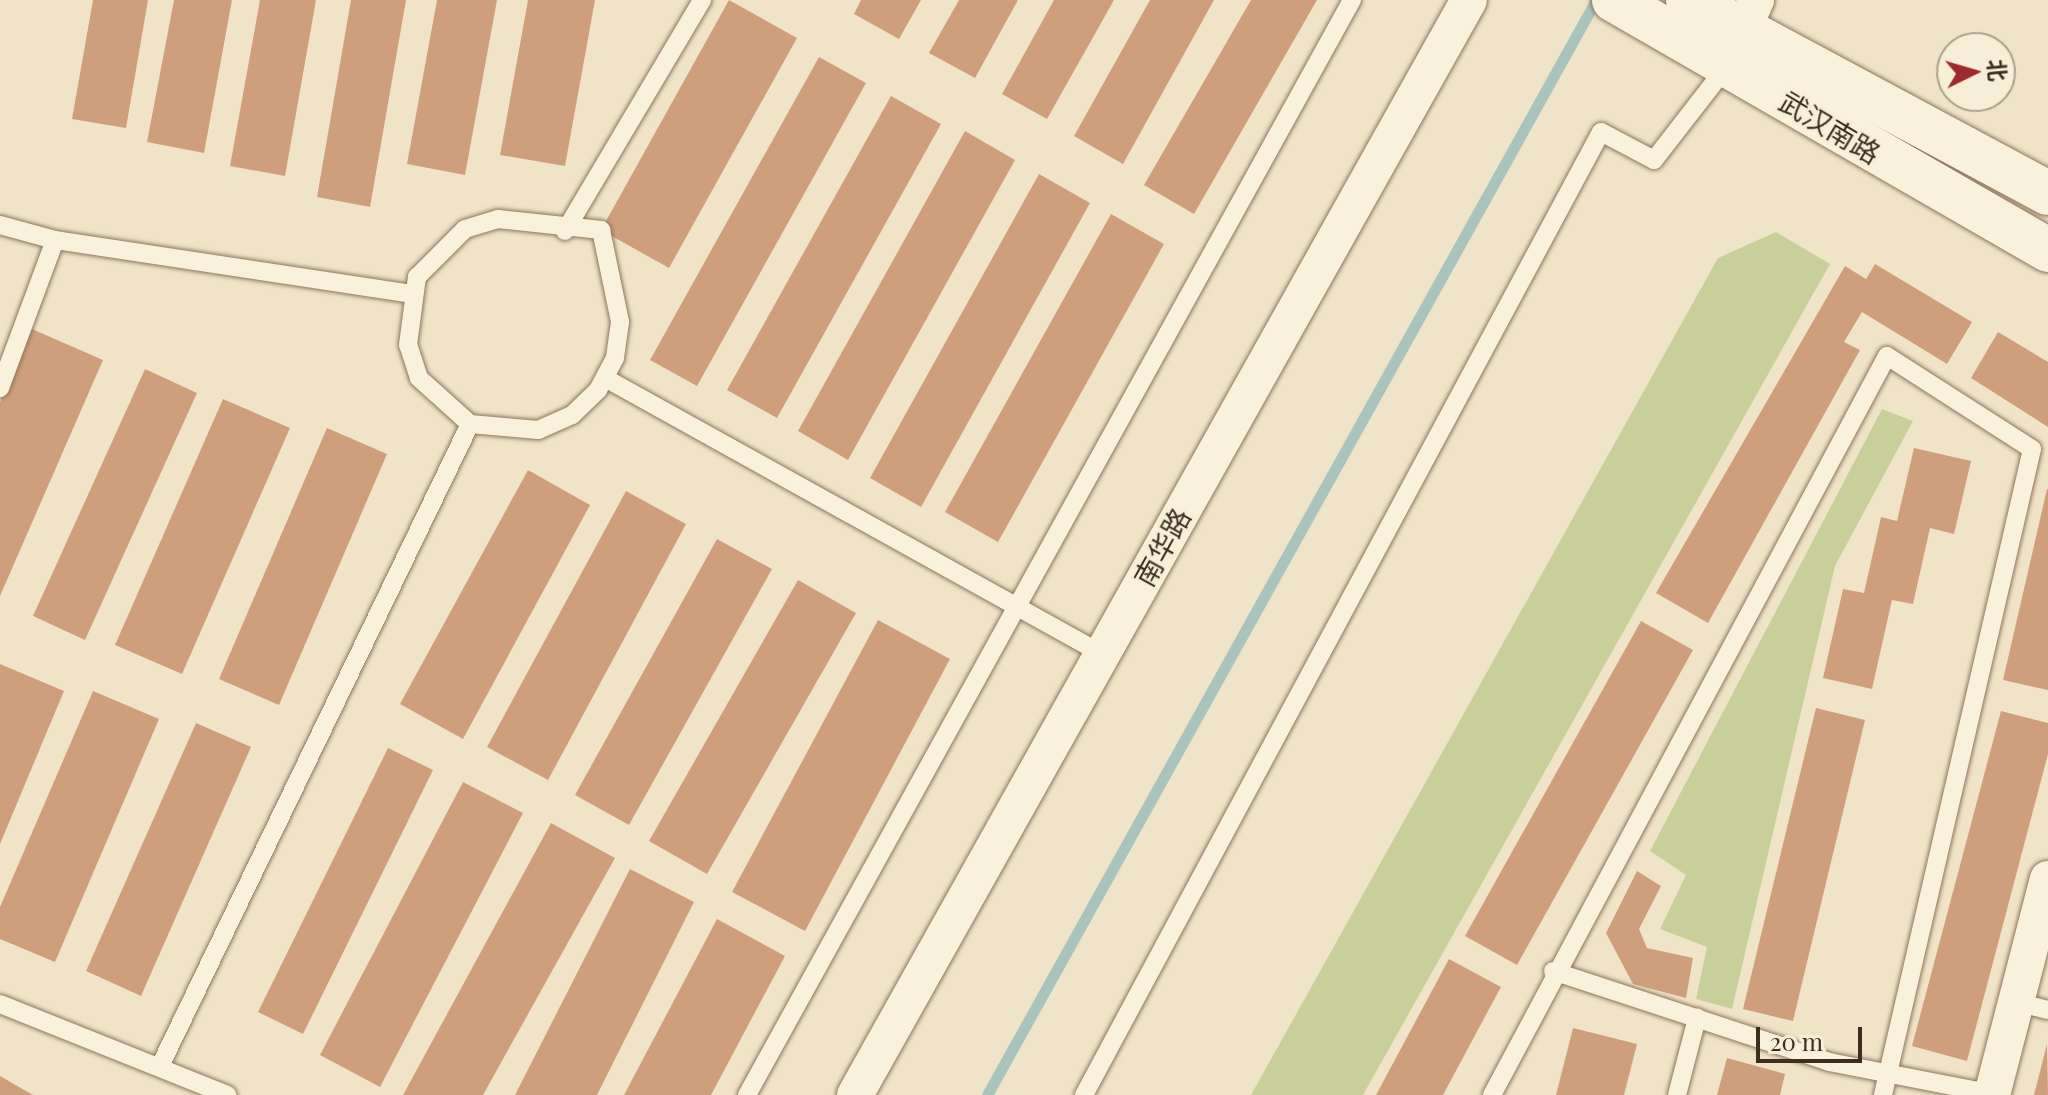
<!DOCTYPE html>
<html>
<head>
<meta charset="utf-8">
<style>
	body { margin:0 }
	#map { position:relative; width:2048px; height:1095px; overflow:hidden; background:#f0e4c8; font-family:"Playfair Display","Noto Sans SC",serif }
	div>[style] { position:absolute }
	.green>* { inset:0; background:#c9cf9b }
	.stream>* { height:11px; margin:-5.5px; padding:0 5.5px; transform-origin:5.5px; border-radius:5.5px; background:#a9c4bc }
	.building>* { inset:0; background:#cf9f7d }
	.roads { filter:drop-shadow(0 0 2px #8d765c) drop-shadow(0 0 2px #8d765c) }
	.service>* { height:18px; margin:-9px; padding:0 9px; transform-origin:9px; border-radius:9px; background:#faf1dc }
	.minor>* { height:36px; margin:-18px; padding:0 18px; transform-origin:18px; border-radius:18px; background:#faf1dc }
	.secondary>* { height:44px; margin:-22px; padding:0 22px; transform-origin:22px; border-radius:22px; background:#faf1dc }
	span { translate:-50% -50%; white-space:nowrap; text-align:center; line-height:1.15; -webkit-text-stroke:6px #f7eed8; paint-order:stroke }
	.street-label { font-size:28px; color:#3d2e20 }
	.north { position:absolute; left:1936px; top:32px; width:80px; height:80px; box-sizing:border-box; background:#f7eed8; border:2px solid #ada18e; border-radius:50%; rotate:85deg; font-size:22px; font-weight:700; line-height:32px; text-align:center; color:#3d2e20 }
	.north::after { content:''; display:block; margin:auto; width:28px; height:36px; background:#9e2a2b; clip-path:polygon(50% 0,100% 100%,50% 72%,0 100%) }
	.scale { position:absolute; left:1756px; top:1027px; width:106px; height:36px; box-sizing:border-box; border:4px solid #3d2e20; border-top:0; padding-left:10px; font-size:24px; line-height:28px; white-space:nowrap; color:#3d2e20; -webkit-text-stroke:6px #f7eed8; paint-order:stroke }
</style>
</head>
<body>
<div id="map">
	<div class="green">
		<div style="clip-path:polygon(1776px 232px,1830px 264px,1363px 1095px,1251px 1095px,1718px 258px)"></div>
		<div style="clip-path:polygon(1882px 409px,1913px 421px,1835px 566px,1732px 1009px,1696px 999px,1707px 947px,1660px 929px,1686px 875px,1650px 851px)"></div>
	</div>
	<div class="stream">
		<div style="left:987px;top:1095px;width:1253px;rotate:-60.92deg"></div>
	</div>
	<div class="building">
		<div style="clip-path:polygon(93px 0,148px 0,126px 128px,72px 119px)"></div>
		<div style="clip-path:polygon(174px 0,232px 0,204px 153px,147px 142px)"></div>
		<div style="clip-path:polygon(260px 0,316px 0,285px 176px,230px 166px)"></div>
		<div style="clip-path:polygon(351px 0,406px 0,370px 207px,317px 197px)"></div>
		<div style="clip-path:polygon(437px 0,497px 0,465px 175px,407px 164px)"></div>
		<div style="clip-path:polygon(528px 0,595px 0,565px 166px,500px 155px)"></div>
		<div style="clip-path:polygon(729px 0,797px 38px,669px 268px,601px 230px)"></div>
		<div style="clip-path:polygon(861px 0,921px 0,899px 39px,854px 14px)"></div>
		<div style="clip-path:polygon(959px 0,1018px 0,975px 78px,929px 53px)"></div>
		<div style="clip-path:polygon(1054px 0,1114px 0,1047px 119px,1002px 94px)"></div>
		<div style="clip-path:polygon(1150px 0,1214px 0,1123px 164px,1074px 136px)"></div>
		<div style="clip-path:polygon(1251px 0,1317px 0,1194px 214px,1144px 185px)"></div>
		<div style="clip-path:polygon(819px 57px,866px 83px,697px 386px,650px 360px)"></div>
		<div style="clip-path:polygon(891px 96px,941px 124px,777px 418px,727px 390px)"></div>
		<div style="clip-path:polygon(965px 131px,1015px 160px,848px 460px,798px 431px)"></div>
		<div style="clip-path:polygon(1039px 174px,1090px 203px,921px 507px,870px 478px)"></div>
		<div style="clip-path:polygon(1111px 214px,1164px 244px,998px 542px,945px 512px)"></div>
		<div style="clip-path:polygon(1875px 264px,1972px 322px,1947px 364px,1862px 312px,1844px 342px,1860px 350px,1708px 623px,1656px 593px,1845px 266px,1866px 279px)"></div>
		<div style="clip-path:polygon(32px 329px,103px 360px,0 596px,0 402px)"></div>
		<div style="clip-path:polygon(1998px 332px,2048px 362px,2048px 427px,1971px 378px)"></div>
		<div style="clip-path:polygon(145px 369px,197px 393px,85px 640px,33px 616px)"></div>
		<div style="clip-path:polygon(223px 399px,290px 428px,182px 674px,115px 645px)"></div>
		<div style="clip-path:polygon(327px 428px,387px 454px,279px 705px,219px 679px)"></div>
		<div style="clip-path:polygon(1914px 448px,1971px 461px,1954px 534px,1930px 528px,1913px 604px,1892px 600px,1872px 689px,1823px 678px,1843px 589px,1864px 593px,1881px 517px,1897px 521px)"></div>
		<div style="clip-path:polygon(528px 470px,590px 505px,463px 739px,400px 704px)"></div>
		<div style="clip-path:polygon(2047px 489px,2048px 489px,2048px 690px,2003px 680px)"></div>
		<div style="clip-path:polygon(626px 491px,686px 524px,548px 780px,487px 747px)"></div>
		<div style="clip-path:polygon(717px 539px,772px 569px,629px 825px,575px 795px)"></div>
		<div style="clip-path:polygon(798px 580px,856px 613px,707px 874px,649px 841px)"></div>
		<div style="clip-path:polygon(878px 620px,950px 659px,805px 931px,732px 892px)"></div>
		<div style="clip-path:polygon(1641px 621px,1693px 650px,1517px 965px,1465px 936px)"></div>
		<div style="clip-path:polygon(0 664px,64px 691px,0 844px)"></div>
		<div style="clip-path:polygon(93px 691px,159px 719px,55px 962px,0 939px,0 907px)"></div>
		<div style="clip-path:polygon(1816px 708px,1865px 720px,1793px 1021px,1743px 1009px)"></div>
		<div style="clip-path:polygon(2001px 711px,2048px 723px,2048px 754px,1967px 1061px,1912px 1046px)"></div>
		<div style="clip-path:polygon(196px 723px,251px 747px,141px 996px,86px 971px)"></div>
		<div style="clip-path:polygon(388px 748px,433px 770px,303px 1034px,258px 1012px)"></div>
		<div style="clip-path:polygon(463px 782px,523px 813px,380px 1087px,320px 1055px)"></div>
		<div style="clip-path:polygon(551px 823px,615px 858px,483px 1095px,403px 1095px)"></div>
		<div style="clip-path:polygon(630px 869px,694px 902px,597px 1095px,515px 1095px)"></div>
		<div style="clip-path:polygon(1637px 871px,1661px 886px,1639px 929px,1647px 948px,1693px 958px,1686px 998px,1633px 984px,1606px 933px)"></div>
		<div style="clip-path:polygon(717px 919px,785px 956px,711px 1095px,624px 1095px)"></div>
		<div style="clip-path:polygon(1449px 959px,1501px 987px,1443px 1095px,1376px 1095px)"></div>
		<div style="clip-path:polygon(1573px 1028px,1637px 1044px,1624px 1095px,1556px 1095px)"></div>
		<div style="clip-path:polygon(2047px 1044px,2048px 1095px,2034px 1095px)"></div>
		<div style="clip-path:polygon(1727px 1058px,1785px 1074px,1780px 1095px,1717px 1095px)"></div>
		<div style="clip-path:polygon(0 1076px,33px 1095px,0 1095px)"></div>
	</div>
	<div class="roads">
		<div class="service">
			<div style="left:498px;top:219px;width:104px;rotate:6.1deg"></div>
			<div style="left:601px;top:230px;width:94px;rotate:78.3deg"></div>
			<div style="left:620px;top:322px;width:36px;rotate:98deg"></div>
			<div style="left:615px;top:358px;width:36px;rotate:118deg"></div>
			<div style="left:598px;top:390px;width:36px;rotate:136deg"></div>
			<div style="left:572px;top:415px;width:37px;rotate:156deg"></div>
			<div style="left:538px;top:430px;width:68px;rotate:-175deg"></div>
			<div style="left:470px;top:424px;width:69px;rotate:-138deg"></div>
			<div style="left:419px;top:378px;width:35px;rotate:-108deg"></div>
			<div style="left:408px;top:345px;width:69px;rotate:-82.5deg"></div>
			<div style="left:417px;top:277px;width:68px;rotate:-45deg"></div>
			<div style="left:465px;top:229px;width:34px;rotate:-17deg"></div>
			<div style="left:0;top:225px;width:57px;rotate:15.3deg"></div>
			<div style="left:565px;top:231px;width:269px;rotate:-59.3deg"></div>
			<div style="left:605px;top:378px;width:568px;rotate:29.04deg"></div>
			<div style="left:0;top:388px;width:158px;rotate:-69.6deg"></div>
			<div style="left:55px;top:240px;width:360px;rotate:8.6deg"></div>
			<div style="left:1553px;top:971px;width:291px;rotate:18.2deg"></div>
			<div style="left:1829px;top:1062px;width:167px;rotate:11deg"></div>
			<div style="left:2016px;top:1002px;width:33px;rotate:14deg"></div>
			<div style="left:0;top:1004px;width:245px;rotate:21.8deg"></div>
			<div style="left:161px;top:1064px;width:711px;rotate:-64.23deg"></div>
			<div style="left:747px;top:1095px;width:1251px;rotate:-61.08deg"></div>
			<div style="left:1084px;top:1095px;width:1093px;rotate:-61.77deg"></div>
			<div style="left:1601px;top:132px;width:60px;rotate:27.8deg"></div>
			<div style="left:1654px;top:160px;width:119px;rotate:-52.2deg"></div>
			<div style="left:1492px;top:1095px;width:838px;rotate:-61.88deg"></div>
			<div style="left:1887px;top:356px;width:172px;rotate:32.7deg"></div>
			<div style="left:2032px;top:449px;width:663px;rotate:102.99deg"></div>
			<div style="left:1677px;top:1095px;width:80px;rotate:-75.4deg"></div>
		</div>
		<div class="minor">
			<div style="left:1733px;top:54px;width:59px;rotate:-66.9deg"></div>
			<div style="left:855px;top:1095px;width:1255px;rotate:-60.72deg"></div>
			<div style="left:1992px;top:1095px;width:223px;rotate:-75.5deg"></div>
		</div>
		<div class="secondary">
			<div style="left:1614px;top:0;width:501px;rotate:29.94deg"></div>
			<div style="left:1688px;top:0;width:408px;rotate:28.2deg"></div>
		</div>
	</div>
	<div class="street-label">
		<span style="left:1830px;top:127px;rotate:31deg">武汉南路</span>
		<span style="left:1162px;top:547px;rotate:-61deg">南华路</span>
	</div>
	<div class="north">北</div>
	<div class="scale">20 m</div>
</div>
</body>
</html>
